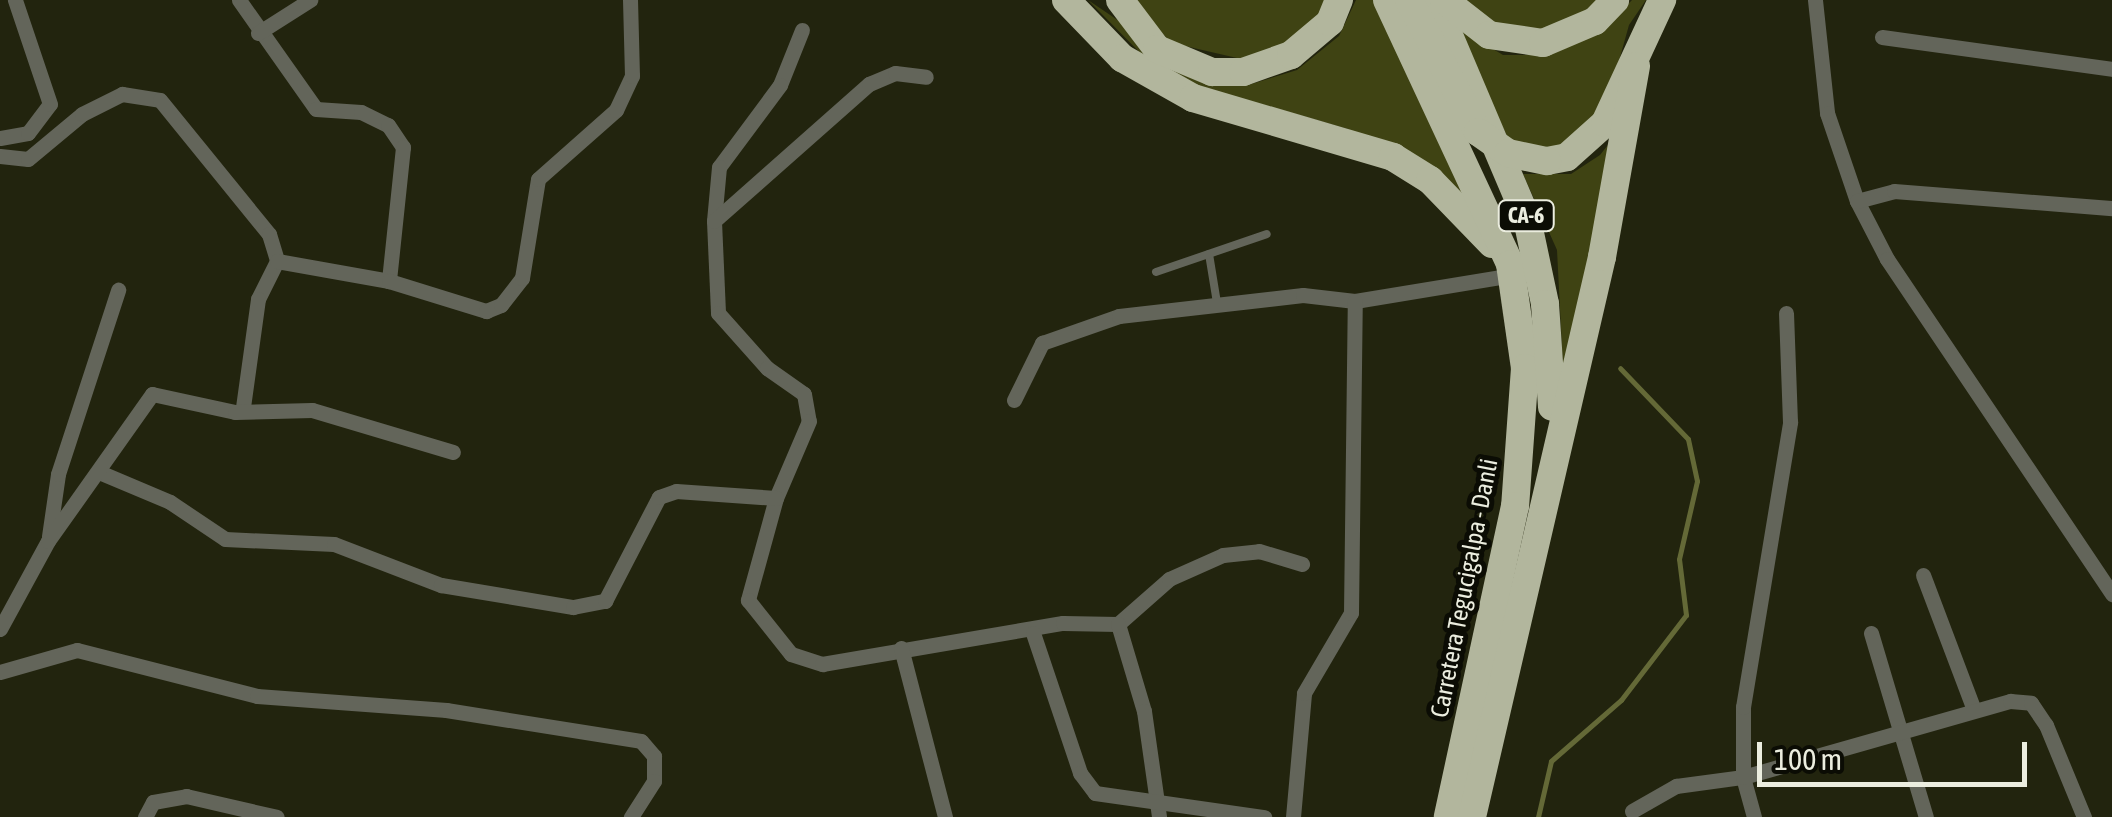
<!DOCTYPE html>
<html>
<head>
<meta charset="utf-8">
<style>
	body { margin:0 }
	#map { position:relative; width:2112px; height:817px; overflow:hidden; background:#22240e; font-family:"Asap Condensed",sans-serif }
	div>[style] { position:absolute }
	.green>* { inset:0; background:#3f4313 }
	.stream>* { height:5px; margin:-2.5px; padding:0 2.5px; transform-origin:2.5px; border-radius:2.5px; background:#646937 }
	.service>* { height:8px; margin:-4px; padding:0 4px; transform-origin:4px; border-radius:4px; background:#63655a }
	.minor>* { height:15px; margin:-7.5px; padding:0 7.5px; transform-origin:7.5px; border-radius:7.5px; background:#63655a }
	.trunk>* { height:28px; margin:-14px; padding:0 14px; transform-origin:14px; border-radius:14px; background:#b2b69d }
	.trunk-bridge>* { height:28px; margin:-14px; padding:0 14px; transform-origin:14px; border-radius:14px; background:#b2b69d }
	span { translate:-50% -50%; white-space:nowrap; text-align:center; line-height:1.15; -webkit-text-stroke:10px #0b0c04; paint-order:stroke }
	.shield-label span { padding:2px 8px; background:#0b0c04; border:2px solid; border-radius:8px; -webkit-text-stroke-width:0 }
	.shield-label { font-size:22px; color:#ebeddf; font-weight:700 }
	.street-label { font-size:25px; color:#ebeddf }
	.scale { position:absolute; left:1757px; top:742px; width:270px; height:45px; box-sizing:border-box; border:5px solid #ebeddf; border-top:0; padding-left:12px; font-size:30px; line-height:35px; white-space:nowrap; color:#ebeddf; -webkit-text-stroke:8px #0b0c04; paint-order:stroke }
</style>
</head>
<body>
<div id="map">
	<div class="green">
		<div style="clip-path:polygon(1088px 0,1209px 82px,1248px 85px,1297px 70px,1339px 36px,1356px 0,1373px 0,1470px 202px,1348px 129px,1163px 76px)"></div>
		<div style="clip-path:polygon(1127px 0,1329px 0,1305px 40px,1250px 61px,1172px 43px)"></div>
		<div style="clip-path:polygon(1458px 0,1602px 0,1555px 30px,1521px 33px,1480px 20px)"></div>
		<div style="clip-path:polygon(1632px 0,1646px 0,1629px 25px,1603px 118px,1572px 147px,1514px 150px,1452px 24px,1503px 55px,1547px 55px,1602px 32px)"></div>
		<div style="clip-path:polygon(1622px 127px,1563px 368px,1557px 250px,1523px 174px,1571px 174px,1600px 155px)"></div>
	</div>
	<div class="stream">
		<div style="left:1538px;top:817px;width:57px;rotate:-76.9deg"></div>
		<div style="left:1551px;top:761px;width:93px;rotate:-41.1deg"></div>
		<div style="left:1621px;top:700px;width:107px;rotate:-52.6deg"></div>
		<div style="left:1686px;top:615px;width:56px;rotate:-97.1deg"></div>
		<div style="left:1679px;top:559px;width:80px;rotate:-77deg"></div>
		<div style="left:1697px;top:481px;width:43px;rotate:-102.1deg"></div>
		<div style="left:1688px;top:439px;width:98px;rotate:-133.8deg"></div>
	</div>
	<div class="service">
		<div style="left:1209px;top:254px;width:50px;rotate:80.7deg"></div>
		<div style="left:1156px;top:272px;width:117px;rotate:-18.9deg"></div>
	</div>
	<div class="minor">
		<div style="left:239px;top:0;width:133px;rotate:54.8deg"></div>
		<div style="left:316px;top:109px;width:45px;rotate:3.8deg"></div>
		<div style="left:361px;top:112px;width:30px;rotate:26deg"></div>
		<div style="left:388px;top:125px;width:27px;rotate:56deg"></div>
		<div style="left:403px;top:147px;width:135px;rotate:96deg"></div>
		<div style="left:1815px;top:0;width:114px;rotate:83.9deg"></div>
		<div style="left:1827px;top:113px;width:93px;rotate:71.2deg"></div>
		<div style="left:1857px;top:201px;width:65px;rotate:62.7deg"></div>
		<div style="left:1887px;top:259px;width:404px;rotate:56.1deg"></div>
		<div style="left:802px;top:30px;width:59px;rotate:111.8deg"></div>
		<div style="left:780px;top:85px;width:102px;rotate:126.6deg"></div>
		<div style="left:719px;top:167px;width:54px;rotate:95.3deg"></div>
		<div style="left:714px;top:221px;width:92px;rotate:87.5deg"></div>
		<div style="left:718px;top:313px;width:74px;rotate:48.3deg"></div>
		<div style="left:767px;top:368px;width:45px;rotate:35.1deg"></div>
		<div style="left:804px;top:394px;width:27px;rotate:80deg"></div>
		<div style="left:809px;top:421px;width:84px;rotate:113.2deg"></div>
		<div style="left:776px;top:498px;width:106px;rotate:105.4deg"></div>
		<div style="left:748px;top:600px;width:69px;rotate:51.5deg"></div>
		<div style="left:791px;top:654px;width:33px;rotate:18deg"></div>
		<div style="left:822px;top:664px;width:244px;rotate:-9.7deg"></div>
		<div style="left:1063px;top:623px;width:55px;rotate:1deg"></div>
		<div style="left:1118px;top:624px;width:68px;rotate:-41.4deg"></div>
		<div style="left:1169px;top:579px;width:59px;rotate:-24deg"></div>
		<div style="left:1223px;top:555px;width:36px;rotate:-6deg"></div>
		<div style="left:1259px;top:551px;width:45px;rotate:16.8deg"></div>
		<div style="left:258px;top:33px;width:62px;rotate:-32.4deg"></div>
		<div style="left:1882px;top:37px;width:232px;rotate:7.9deg"></div>
		<div style="left:0;top:138px;width:28px;rotate:-10deg"></div>
		<div style="left:28px;top:133px;width:36px;rotate:-53deg"></div>
		<div style="left:50px;top:104px;width:110px;rotate:-108.6deg"></div>
		<div style="left:0;top:156px;width:28px;rotate:6deg"></div>
		<div style="left:28px;top:159px;width:70px;rotate:-39.8deg"></div>
		<div style="left:82px;top:114px;width:45px;rotate:-26.6deg"></div>
		<div style="left:122px;top:94px;width:38px;rotate:9deg"></div>
		<div style="left:160px;top:100px;width:173px;rotate:50.9deg"></div>
		<div style="left:269px;top:234px;width:28px;rotate:73deg"></div>
		<div style="left:277px;top:261px;width:42px;rotate:116.6deg"></div>
		<div style="left:258px;top:299px;width:109px;rotate:97.9deg"></div>
		<div style="left:1857px;top:201px;width:38px;rotate:-15deg"></div>
		<div style="left:1894px;top:191px;width:219px;rotate:4.5deg"></div>
		<div style="left:714px;top:221px;width:207px;rotate:-41.5deg"></div>
		<div style="left:869px;top:84px;width:28px;rotate:-23deg"></div>
		<div style="left:895px;top:73px;width:31px;rotate:7deg"></div>
		<div style="left:277px;top:261px;width:114px;rotate:10.1deg"></div>
		<div style="left:389px;top:281px;width:102px;rotate:17.2deg"></div>
		<div style="left:486px;top:311px;width:16px;rotate:-22deg"></div>
		<div style="left:501px;top:305px;width:34px;rotate:-52deg"></div>
		<div style="left:522px;top:278px;width:100px;rotate:-80.8deg"></div>
		<div style="left:538px;top:179px;width:104px;rotate:-41.5deg"></div>
		<div style="left:616px;top:110px;width:38px;rotate:-65deg"></div>
		<div style="left:632px;top:76px;width:76px;rotate:-91.5deg"></div>
		<div style="left:1014px;top:400px;width:64px;rotate:-63.8deg"></div>
		<div style="left:1042px;top:343px;width:82px;rotate:-19.3deg"></div>
		<div style="left:1119px;top:316px;width:185px;rotate:-6.5deg"></div>
		<div style="left:1303px;top:295px;width:52px;rotate:6.6deg"></div>
		<div style="left:1355px;top:301px;width:159px;rotate:-9.4deg"></div>
		<div style="left:99px;top:472px;width:77px;rotate:22.9deg"></div>
		<div style="left:170px;top:502px;width:66px;rotate:33.9deg"></div>
		<div style="left:225px;top:539px;width:109px;rotate:2.6deg"></div>
		<div style="left:334px;top:544px;width:115px;rotate:21deg"></div>
		<div style="left:441px;top:585px;width:134px;rotate:9.5deg"></div>
		<div style="left:573px;top:607px;width:33px;rotate:-11deg"></div>
		<div style="left:605px;top:601px;width:117px;rotate:-62.6deg"></div>
		<div style="left:659px;top:497px;width:18px;rotate:-19deg"></div>
		<div style="left:676px;top:491px;width:100px;rotate:4deg"></div>
		<div style="left:49px;top:536px;width:63px;rotate:-81.7deg"></div>
		<div style="left:58px;top:474px;width:194px;rotate:-71.9deg"></div>
		<div style="left:1923px;top:575px;width:141px;rotate:69.3deg"></div>
		<div style="left:1118px;top:624px;width:91px;rotate:73.4deg"></div>
		<div style="left:1144px;top:711px;width:107px;rotate:81.9deg"></div>
		<div style="left:0;top:629px;width:100px;rotate:-61.4deg"></div>
		<div style="left:48px;top:541px;width:180px;rotate:-54.7deg"></div>
		<div style="left:152px;top:394px;width:85px;rotate:12.2deg"></div>
		<div style="left:235px;top:412px;width:77px;rotate:-1.5deg"></div>
		<div style="left:312px;top:410px;width:147px;rotate:16.6deg"></div>
		<div style="left:1033px;top:633px;width:148px;rotate:71.4deg"></div>
		<div style="left:1080px;top:773px;width:25px;rotate:53deg"></div>
		<div style="left:1095px;top:793px;width:171px;rotate:8.1deg"></div>
		<div style="left:1871px;top:633px;width:192px;rotate:73.4deg"></div>
		<div style="left:901px;top:648px;width:175px;rotate:75.4deg"></div>
		<div style="left:0;top:672px;width:80px;rotate:-15.9deg"></div>
		<div style="left:77px;top:650px;width:186px;rotate:14.3deg"></div>
		<div style="left:257px;top:696px;width:190px;rotate:4.2deg"></div>
		<div style="left:446px;top:710px;width:197px;rotate:9deg"></div>
		<div style="left:641px;top:741px;width:20px;rotate:49deg"></div>
		<div style="left:654px;top:756px;width:25px;rotate:90deg"></div>
		<div style="left:654px;top:781px;width:43px;rotate:122.6deg"></div>
		<div style="left:1632px;top:811px;width:51px;rotate:-29.6deg"></div>
		<div style="left:1676px;top:786px;width:68px;rotate:-7.7deg"></div>
		<div style="left:1743px;top:777px;width:278px;rotate:-15.9deg"></div>
		<div style="left:2010px;top:701px;width:21px;rotate:5deg"></div>
		<div style="left:2031px;top:703px;width:27px;rotate:56deg"></div>
		<div style="left:2046px;top:725px;width:100px;rotate:67.6deg"></div>
		<div style="left:145px;top:817px;width:17px;rotate:-62deg"></div>
		<div style="left:153px;top:802px;width:34px;rotate:-10deg"></div>
		<div style="left:186px;top:796px;width:93px;rotate:13deg"></div>
		<div style="left:1293px;top:817px;width:124px;rotate:-84.9deg"></div>
		<div style="left:1304px;top:693px;width:93px;rotate:-59.6deg"></div>
		<div style="left:1351px;top:613px;width:312px;rotate:-89.3deg"></div>
		<div style="left:1754px;top:817px;width:41px;rotate:-105.4deg"></div>
		<div style="left:1743px;top:777px;width:70px;rotate:-90deg"></div>
		<div style="left:1743px;top:707px;width:289px;rotate:-80.6deg"></div>
		<div style="left:1790px;top:422px;width:109px;rotate:-92.1deg"></div>
	</div>
	<div class="trunk">
		<div style="left:1066px;top:0;width:81px;rotate:46deg"></div>
		<div style="left:1122px;top:58px;width:81px;rotate:29.4deg"></div>
		<div style="left:1193px;top:98px;width:209px;rotate:16.4deg"></div>
		<div style="left:1393px;top:157px;width:44px;rotate:31.9deg"></div>
		<div style="left:1430px;top:180px;width:89px;rotate:45.9deg"></div>
		<div style="left:1120px;top:0;width:61px;rotate:52.9deg"></div>
		<div style="left:1157px;top:49px;width:60px;rotate:22.7deg"></div>
		<div style="left:1212px;top:72px;width:31px"></div>
		<div style="left:1243px;top:72px;width:51px;rotate:-19.5deg"></div>
		<div style="left:1291px;top:55px;width:51px;rotate:-40.2deg"></div>
		<div style="left:1330px;top:22px;width:24px;rotate:-68deg"></div>
		<div style="left:1387px;top:0;width:291px;rotate:65deg"></div>
		<div style="left:1510px;top:264px;width:105px;rotate:81.8deg"></div>
		<div style="left:1525px;top:368px;width:138px;rotate:94.1deg"></div>
		<div style="left:1515px;top:506px;width:318px;rotate:102.2deg"></div>
		<div style="left:1434px;top:0;width:238px;rotate:67deg"></div>
		<div style="left:1527px;top:219px;width:87px;rotate:78deg"></div>
		<div style="left:1545px;top:304px;width:103px;rotate:86.1deg"></div>
		<div style="left:1444px;top:0;width:57px;rotate:37.9deg"></div>
		<div style="left:1489px;top:35px;width:55px;rotate:8.4deg"></div>
		<div style="left:1543px;top:43px;width:56px;rotate:-22.9deg"></div>
		<div style="left:1595px;top:21px;width:29px;rotate:-46deg"></div>
		<div style="left:1547px;top:161px;width:20px;rotate:-11deg"></div>
		<div style="left:1567px;top:157px;width:51px;rotate:-41.8deg"></div>
		<div style="left:1605px;top:123px;width:136px;rotate:-65.1deg"></div>
		<div style="left:1472px;top:817px;width:575px;rotate:-76.93deg"></div>
		<div style="left:1602px;top:257px;width:194px;rotate:-79.9deg"></div>
	</div>
	<div class="trunk-bridge">
		<div style="left:1409px;top:0;width:149px;rotate:62.4deg"></div>
		<div style="left:1478px;top:132px;width:37px;rotate:35deg"></div>
		<div style="left:1508px;top:153px;width:40px;rotate:12deg"></div>
	</div>
	<div class="shield-label">
		<span style="left:1526px;top:216px">CA-6</span>
	</div>
	<div class="street-label">
		<span style="left:1464px;top:588px;rotate:-79deg">Carretera Tegucigalpa - Danli</span>
	</div>
	<div class="scale">100 m</div>
</div>
</body>
</html>
